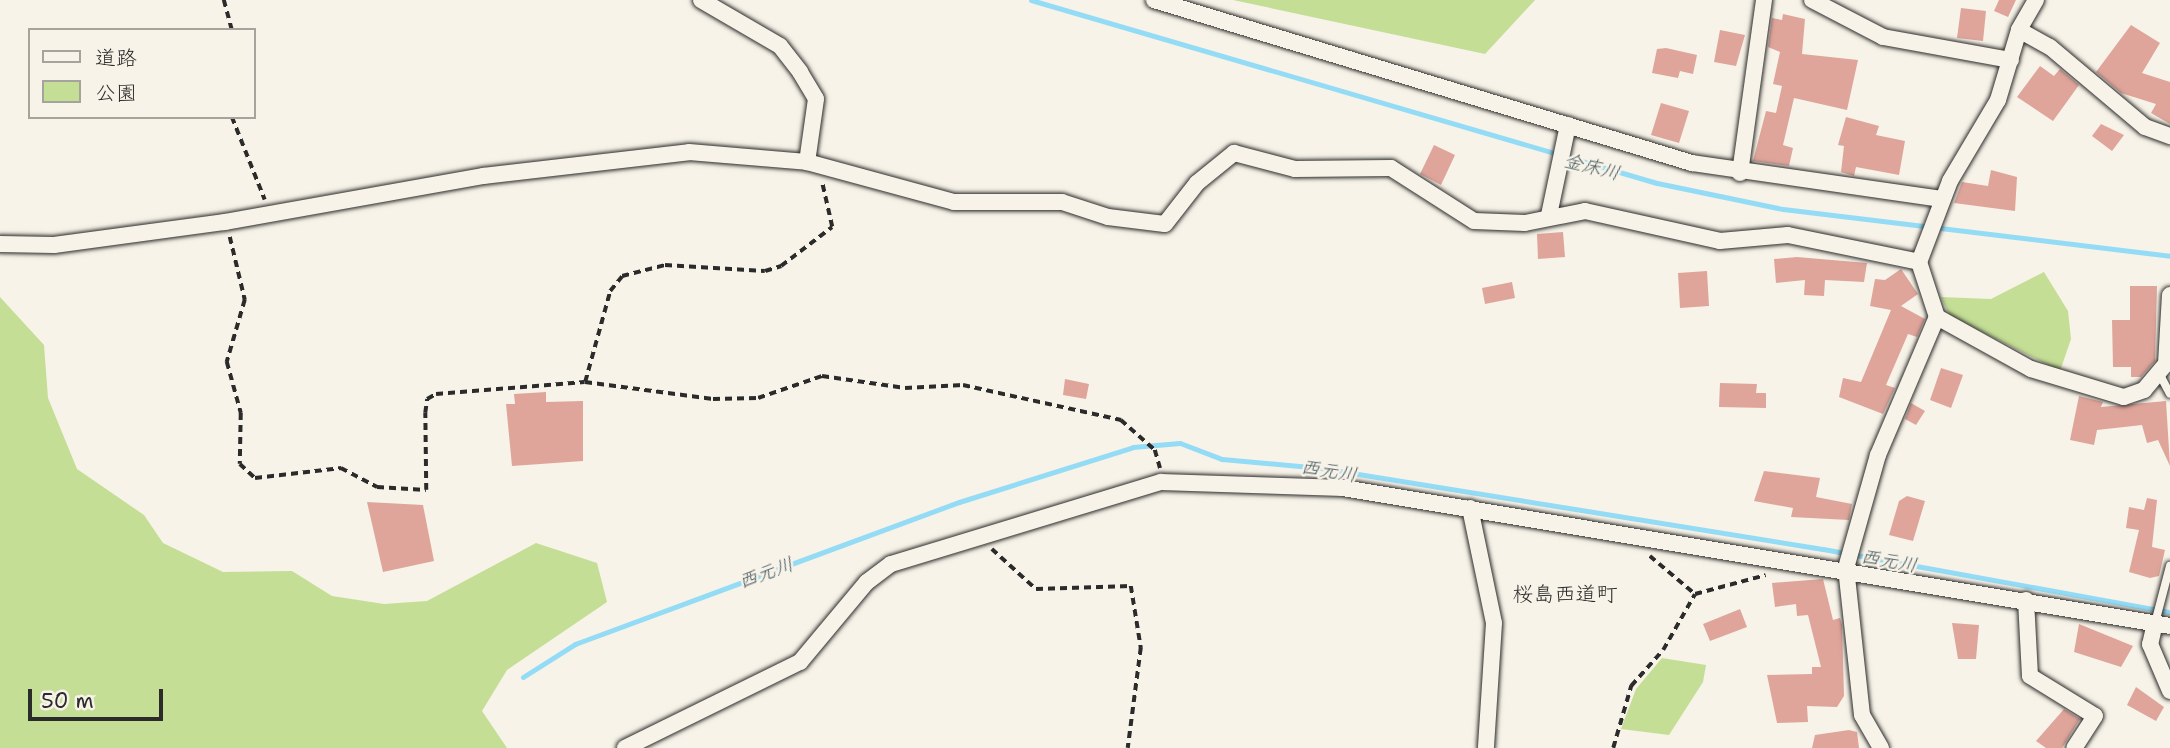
<!DOCTYPE html>
<html>
<head>
<meta charset="utf-8">
<style>
	body { margin:0 }
	#map { position:relative; width:2170px; height:748px; overflow:hidden; background:#f7f3e8; font-family:"Shantell Sans","Klee One",sans-serif }
	div>[style] { position:absolute }
	.green>* { inset:0; background:#c4de95 }
	.stream>* { height:5px; margin:-2.5px; padding:0 2.5px; transform-origin:2.5px; border-radius:2.5px; background:#94dcf6 }
	.building>* { inset:0; background:#dfa59b }
	.path>* { height:3.5px; margin-top:-1.75px; transform-origin:0; background:repeating-linear-gradient(90deg,#2b2b2b 0 7px,transparent 0 12px) }
	.roads { filter:drop-shadow(0 0 2px #2b2b2b) drop-shadow(0 0 2px #2b2b2b) }
	.service>* { height:8px; margin:-4px; padding:0 4px; transform-origin:4px; border-radius:4px; background:#f7f3e8 }
	.minor>* { height:16px; margin:-8px; padding:0 8px; transform-origin:8px; border-radius:8px; background:#f7f3e8 }
	span { translate:-50% -50%; white-space:nowrap; text-align:center; line-height:1.15; -webkit-text-stroke:5px #f7f3e8; paint-order:stroke }
	.water-label { font-size:19px; color:#45575e; font-style:italic }
	.quarter-label { font-size:21px; color:#2b2b2b }
	.legend { position:absolute; left:28px; top:28px; width:228px; height:91px; box-sizing:border-box; background:#f7f3e8; border:2px solid #a5a39c; margin:0; padding:9px 12px; list-style:none; font-size:21px; color:#2b2b2b }
	.legend li { display:flex; align-items:center; gap:14px; height:35px }
	.legend b { width:35px; border:2px solid #a5a39c }
	.scale { position:absolute; left:28px; top:689px; width:135px; height:32px; box-sizing:border-box; border:4px solid #2b2b2b; border-top:0; padding-left:9px; font-size:21px; line-height:24px; white-space:nowrap; color:#2b2b2b; -webkit-text-stroke:5px #f7f3e8; paint-order:stroke }
</style>
</head>
<body>
<div id="map">
	<div class="green">
		<div style="clip-path:polygon(1233px 0,1535px 0,1485px 54px)"></div>
		<div style="clip-path:polygon(2044px 272px,2068px 311px,2071px 339px,2060px 371px,1949px 315px,1941px 297px,1991px 299px)"></div>
		<div style="clip-path:polygon(0 297px,44px 345px,48px 398px,77px 469px,144px 515px,163px 543px,223px 572px,292px 571px,332px 596px,384px 604px,427px 601px,536px 543px,597px 563px,607px 602px,507px 670px,482px 711px,507px 748px,0 748px)"></div>
		<div style="clip-path:polygon(1662px 658px,1706px 665px,1703px 682px,1669px 735px,1621px 729px,1636px 689px)"></div>
	</div>
	<div class="stream">
		<div style="left:1031px;top:0;width:652px;rotate:16.3deg"></div>
		<div style="left:1657px;top:183px;width:129px;rotate:11.7deg"></div>
		<div style="left:1783px;top:209px;width:390px;rotate:6.9deg"></div>
		<div style="left:523px;top:677px;width:62px;rotate:-32.4deg"></div>
		<div style="left:575px;top:644px;width:409px;rotate:-20.3deg"></div>
		<div style="left:959px;top:502px;width:182px;rotate:-17.5deg"></div>
		<div style="left:1133px;top:447px;width:47px;rotate:-4.9deg"></div>
		<div style="left:1180px;top:443px;width:45px;rotate:20.9deg"></div>
		<div style="left:1222px;top:459px;width:99px;rotate:5.2deg"></div>
		<div style="left:1321px;top:468px;width:508px;rotate:9.17deg"></div>
		<div style="left:1823px;top:549px;width:353px;rotate:10.3deg"></div>
	</div>
	<div class="building">
		<div style="clip-path:polygon(1999px 0,2016px 0,2008px 17px,1994px 11px)"></div>
		<div style="clip-path:polygon(1961px 8px,1986px 11px,1983px 41px,1957px 38px)"></div>
		<div style="clip-path:polygon(1783px 14px,1805px 19px,1802px 54px,1858px 60px,1847px 110px,1794px 98px,1783px 145px,1793px 148px,1789px 166px,1753px 161px,1766px 111px,1776px 113px,1782px 86px,1773px 84px,1780px 52px,1768px 47px,1772px 18px,1782px 20px)"></div>
		<div style="clip-path:polygon(2131px 25px,2160px 43px,2142px 73px,2170px 82px,2170px 124px,2151px 113px,2156px 104px,2121px 93px,2096px 72px)"></div>
		<div style="clip-path:polygon(1720px 30px,1745px 35px,1736px 66px,1714px 62px)"></div>
		<div style="clip-path:polygon(1666px 48px,1697px 55px,1693px 74px,1680px 71px,1678px 78px,1652px 73px,1657px 49px)"></div>
		<div style="clip-path:polygon(2040px 66px,2054px 76px,2060px 69px,2079px 85px,2053px 121px,2017px 97px)"></div>
		<div style="clip-path:polygon(1661px 103px,1689px 111px,1679px 143px,1651px 135px)"></div>
		<div style="clip-path:polygon(1846px 117px,1879px 126px,1876px 135px,1905px 141px,1899px 175px,1856px 167px,1854px 176px,1841px 172px,1844px 146px,1838px 145px)"></div>
		<div style="clip-path:polygon(2101px 124px,2124px 135px,2112px 151px,2092px 136px)"></div>
		<div style="clip-path:polygon(1434px 145px,1455px 155px,1441px 185px,1420px 174px)"></div>
		<div style="clip-path:polygon(1991px 170px,2017px 177px,2015px 211px,1954px 203px,1962px 182px,1988px 186px)"></div>
		<div style="clip-path:polygon(1563px 232px,1565px 257px,1538px 259px,1537px 234px)"></div>
		<div style="clip-path:polygon(1797px 257px,1867px 263px,1864px 282px,1825px 280px,1824px 296px,1804px 295px,1805px 280px,1776px 283px,1774px 259px)"></div>
		<div style="clip-path:polygon(1901px 269px,1918px 294px,1901px 306px,1925px 319px,1917px 337px,1908px 334px,1886px 385px,1895px 388px,1883px 414px,1839px 397px,1843px 378px,1861px 382px,1891px 310px,1870px 306px,1875px 279px,1885px 280px)"></div>
		<div style="clip-path:polygon(1707px 271px,1709px 306px,1680px 308px,1678px 273px)"></div>
		<div style="clip-path:polygon(1512px 282px,1515px 298px,1485px 304px,1482px 288px)"></div>
		<div style="clip-path:polygon(2130px 286px,2157px 286px,2155px 361px,2141px 377px,2131px 377px,2131px 367px,2113px 367px,2112px 320px,2130px 320px)"></div>
		<div style="clip-path:polygon(1941px 368px,1963px 375px,1951px 408px,1930px 400px)"></div>
		<div style="clip-path:polygon(1065px 379px,1089px 384px,1086px 399px,1063px 395px)"></div>
		<div style="clip-path:polygon(1720px 383px,1757px 384px,1756px 393px,1766px 393px,1766px 408px,1719px 407px)"></div>
		<div style="clip-path:polygon(546px 392px,546px 402px,583px 401px,583px 461px,512px 466px,506px 404px,515px 404px,514px 394px)"></div>
		<div style="clip-path:polygon(2079px 396px,2103px 402px,2101px 407px,2166px 401px,2170px 466px,2158px 440px,2147px 443px,2142px 425px,2097px 430px,2094px 445px,2070px 440px)"></div>
		<div style="clip-path:polygon(1911px 403px,1925px 411px,1916px 425px,1905px 419px)"></div>
		<div style="clip-path:polygon(1764px 471px,1820px 478px,1816px 497px,1852px 504px,1849px 520px,1791px 517px,1793px 508px,1754px 501px)"></div>
		<div style="clip-path:polygon(1907px 496px,1925px 501px,1913px 541px,1889px 535px,1899px 501px)"></div>
		<div style="clip-path:polygon(2147px 498px,2157px 500px,2152px 547px,2165px 550px,2159px 576px,2150px 578px,2129px 572px,2139px 530px,2126px 528px,2129px 507px,2144px 510px)"></div>
		<div style="clip-path:polygon(367px 502px,423px 505px,434px 561px,383px 572px)"></div>
		<div style="clip-path:polygon(1823px 579px,1833px 620px,1840px 618px,1842px 625px,1844px 696px,1837px 707px,1807px 706px,1808px 722px,1777px 723px,1767px 675px,1812px 674px,1812px 667px,1821px 667px,1808px 615px,1797px 616px,1796px 604px,1775px 607px,1772px 583px)"></div>
		<div style="clip-path:polygon(1740px 609px,1747px 627px,1710px 641px,1703px 624px)"></div>
		<div style="clip-path:polygon(1952px 623px,1979px 625px,1976px 659px,1958px 659px)"></div>
		<div style="clip-path:polygon(2079px 624px,2133px 646px,2121px 667px,2074px 652px)"></div>
		<div style="clip-path:polygon(2136px 687px,2164px 707px,2156px 721px,2127px 705px)"></div>
		<div style="clip-path:polygon(2064px 709px,2080px 719px,2062px 748px,2046px 748px,2036px 741px)"></div>
		<div style="clip-path:polygon(1849px 730px,1857px 732px,1859px 748px,1812px 748px,1815px 735px)"></div>
	</div>
	<div class="path">
		<div style="left:224px;top:0;width:31px;rotate:75deg"></div>
		<div style="left:232px;top:117px;width:89px;rotate:68.3deg"></div>
		<div style="left:230px;top:237px;width:65px;rotate:76.6deg"></div>
		<div style="left:245px;top:300px;width:65px;rotate:106.2deg"></div>
		<div style="left:227px;top:362px;width:53px;rotate:74.6deg"></div>
		<div style="left:241px;top:413px;width:51px;rotate:91.1deg"></div>
		<div style="left:240px;top:464px;width:21px;rotate:43deg"></div>
		<div style="left:255px;top:478px;width:87px;rotate:-6.6deg"></div>
		<div style="left:341px;top:468px;width:41px;rotate:27.8deg"></div>
		<div style="left:377px;top:487px;width:49px;rotate:3.5deg"></div>
		<div style="left:426px;top:490px;width:77px;rotate:-90.7deg"></div>
		<div style="left:425px;top:413px;width:14px;rotate:-82deg"></div>
		<div style="left:427px;top:399px;width:10px;rotate:-29deg"></div>
		<div style="left:436px;top:394px;width:149px;rotate:-4.6deg"></div>
		<div style="left:585px;top:382px;width:129px;rotate:7.6deg"></div>
		<div style="left:713px;top:399px;width:45px;rotate:-1.3deg"></div>
		<div style="left:758px;top:398px;width:68px;rotate:-19deg"></div>
		<div style="left:822px;top:376px;width:84px;rotate:8.2deg"></div>
		<div style="left:905px;top:388px;width:58px;rotate:-3deg"></div>
		<div style="left:963px;top:385px;width:162px;rotate:12.5deg"></div>
		<div style="left:1121px;top:420px;width:45px;rotate:41.4deg"></div>
		<div style="left:1155px;top:450px;width:19px;rotate:74deg"></div>
		<div style="left:585px;top:382px;width:94px;rotate:-74.6deg"></div>
		<div style="left:610px;top:291px;width:19px;rotate:-51deg"></div>
		<div style="left:622px;top:276px;width:44px;rotate:-14.3deg"></div>
		<div style="left:665px;top:265px;width:100px;rotate:3.4deg"></div>
		<div style="left:765px;top:271px;width:17px;rotate:-17deg"></div>
		<div style="left:781px;top:266px;width:64px;rotate:-37.4deg"></div>
		<div style="left:832px;top:227px;width:45px;rotate:-102.8deg"></div>
		<div style="left:992px;top:549px;width:59px;rotate:42.3deg"></div>
		<div style="left:1036px;top:589px;width:95px;rotate:-1.8deg"></div>
		<div style="left:1131px;top:586px;width:63px;rotate:80.8deg"></div>
		<div style="left:1141px;top:648px;width:101px;rotate:97.4deg"></div>
		<div style="left:1650px;top:556px;width:59px;rotate:40.2deg"></div>
		<div style="left:1695px;top:594px;width:73px;rotate:-15deg"></div>
		<div style="left:1613px;top:748px;width:65px;rotate:-73.8deg"></div>
		<div style="left:1631px;top:686px;width:48px;rotate:-48.4deg"></div>
		<div style="left:1663px;top:650px;width:64px;rotate:-60.3deg"></div>
	</div>
	<div class="roads">
		<div class="service">
			<div style="left:2160px;top:375px;width:21px;rotate:62deg"></div>
			<div style="left:2155px;top:623px;width:59px;rotate:-75.3deg"></div>
		</div>
		<div class="minor">
			<div style="left:701px;top:0;width:91px;rotate:30.2deg"></div>
			<div style="left:780px;top:46px;width:33px;rotate:52deg"></div>
			<div style="left:800px;top:72px;width:31px;rotate:59deg"></div>
			<div style="left:816px;top:99px;width:64px;rotate:98.1deg"></div>
			<div style="left:1154px;top:0;width:562px;rotate:16.86deg"></div>
			<div style="left:1692px;top:163px;width:253px;rotate:8.2deg"></div>
			<div style="left:1812px;top:0;width:80px;rotate:27.5deg"></div>
			<div style="left:1883px;top:37px;width:130px;rotate:10.2deg"></div>
			<div style="left:2036px;top:0;width:34px;rotate:120deg"></div>
			<div style="left:2019px;top:30px;width:73px;rotate:106.7deg"></div>
			<div style="left:1998px;top:100px;width:94px;rotate:120.7deg"></div>
			<div style="left:1950px;top:181px;width:87px;rotate:110.9deg"></div>
			<div style="left:1919px;top:262px;width:58px;rotate:71.9deg"></div>
			<div style="left:1937px;top:317px;width:107px;rotate:29deg"></div>
			<div style="left:2031px;top:369px;width:97px;rotate:16.8deg"></div>
			<div style="left:2124px;top:397px;width:21px;rotate:-19deg"></div>
			<div style="left:2144px;top:390px;width:34px;rotate:-50deg"></div>
			<div style="left:2166px;top:364px;width:69px;rotate:-86.7deg"></div>
			<div style="left:2019px;top:30px;width:35px;rotate:29deg"></div>
			<div style="left:2050px;top:47px;width:124px;rotate:40.1deg"></div>
			<div style="left:2145px;top:127px;width:27px;rotate:20deg"></div>
			<div style="left:1740px;top:173px;width:175px;rotate:-82.1deg"></div>
			<div style="left:1549px;top:215px;width:92px;rotate:-78.1deg"></div>
			<div style="left:0;top:244px;width:54px;rotate:1.1deg"></div>
			<div style="left:54px;top:245px;width:173px;rotate:-7.7deg"></div>
			<div style="left:225px;top:222px;width:262px;rotate:-10.1deg"></div>
			<div style="left:483px;top:176px;width:207px;rotate:-6.6deg"></div>
			<div style="left:689px;top:152px;width:118px;rotate:4.8deg"></div>
			<div style="left:807px;top:162px;width:152px;rotate:15.2deg"></div>
			<div style="left:954px;top:202px;width:108px"></div>
			<div style="left:1062px;top:202px;width:48px;rotate:18.1deg"></div>
			<div style="left:1108px;top:217px;width:57px;rotate:7deg"></div>
			<div style="left:1165px;top:224px;width:52px;rotate:-52deg"></div>
			<div style="left:1197px;top:183px;width:48px;rotate:-39deg"></div>
			<div style="left:1234px;top:153px;width:63px;rotate:14.7deg"></div>
			<div style="left:1295px;top:169px;width:96px;rotate:-0.6deg"></div>
			<div style="left:1391px;top:168px;width:98px;rotate:32.6deg"></div>
			<div style="left:1474px;top:221px;width:51px;rotate:2.2deg"></div>
			<div style="left:1525px;top:223px;width:61px;rotate:-11.3deg"></div>
			<div style="left:1585px;top:211px;width:138px;rotate:12.5deg"></div>
			<div style="left:1720px;top:241px;width:68px;rotate:-5deg"></div>
			<div style="left:1788px;top:235px;width:134px;rotate:11.6deg"></div>
			<div style="left:1470px;top:508px;width:117px;rotate:78.2deg"></div>
			<div style="left:1494px;top:623px;width:125px;rotate:93.7deg"></div>
			<div style="left:2026px;top:600px;width:76px;rotate:87deg"></div>
			<div style="left:2030px;top:676px;width:76px;rotate:31.6deg"></div>
			<div style="left:2095px;top:716px;width:38px;rotate:123deg"></div>
			<div style="left:2155px;top:623px;width:22px;rotate:103deg"></div>
			<div style="left:2150px;top:644px;width:51px;rotate:66.9deg"></div>
			<div style="left:625px;top:748px;width:195px;rotate:-26.2deg"></div>
			<div style="left:800px;top:662px;width:104px;rotate:-50.1deg"></div>
			<div style="left:867px;top:582px;width:30px;rotate:-37deg"></div>
			<div style="left:891px;top:564px;width:282px;rotate:-16.9deg"></div>
			<div style="left:1161px;top:482px;width:182px;rotate:1.9deg"></div>
			<div style="left:1343px;top:488px;width:838px;rotate:9.47deg"></div>
			<div style="left:1881px;top:748px;width:38px;rotate:-120deg"></div>
			<div style="left:1862px;top:715px;width:148px;rotate:-96.2deg"></div>
			<div style="left:1846px;top:568px;width:117px;rotate:-74.2deg"></div>
			<div style="left:1878px;top:455px;width:150px;rotate:-66.9deg"></div>
		</div>
	</div>
	<div class="water-label">
		<span style="left:1592px;top:167px;rotate:14deg">金床川</span>
		<span style="left:1329px;top:471px;rotate:9deg">西元川</span>
		<span style="left:1889px;top:561px;rotate:10deg">西元川</span>
		<span style="left:766px;top:573px;rotate:-20deg">西元川</span>
	</div>
	<div class="quarter-label">
		<span style="left:1565px;top:594px">桜島西道町</span>
	</div>
	<ul class="legend">
	<li><b style="height:9px;background:#f7f3e8"></b>道路</li>
	<li><b style="height:19px;background:#c4de95"></b>公園</li>
	</ul>
	<div class="scale">50 m</div>
</div>
</body>
</html>
